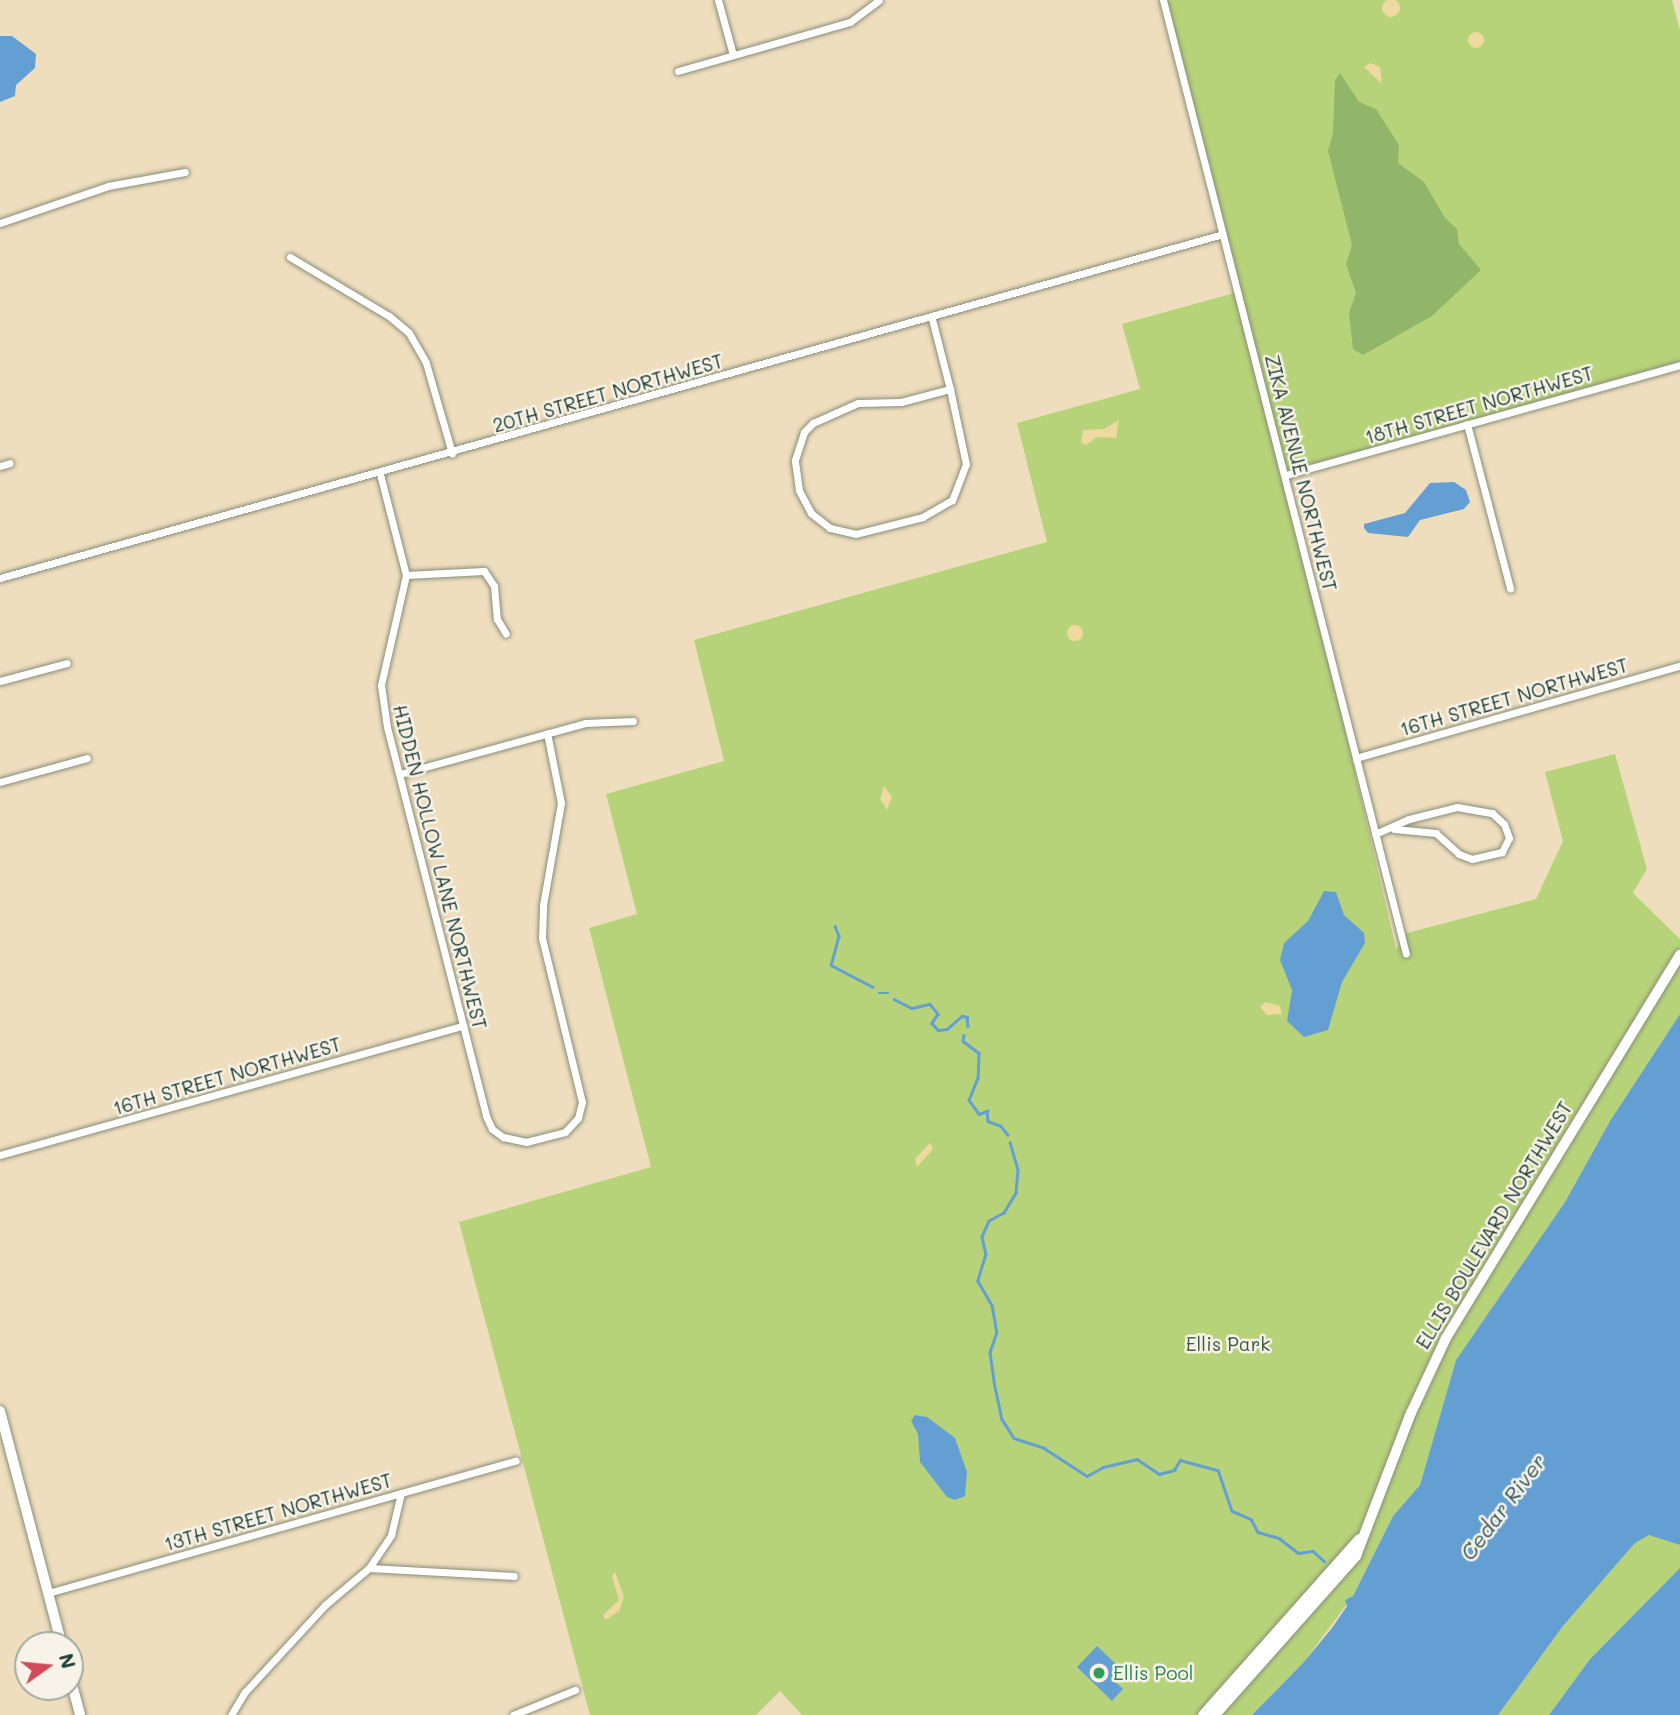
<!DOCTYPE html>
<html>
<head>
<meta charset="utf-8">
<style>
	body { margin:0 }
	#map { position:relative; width:1680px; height:1715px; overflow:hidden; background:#efdebe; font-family:Mali,sans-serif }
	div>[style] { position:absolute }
	.green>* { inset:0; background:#b7d379 }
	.forest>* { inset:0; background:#91b569 }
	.sand>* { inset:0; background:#eeda9e }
	.round { border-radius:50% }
	.water>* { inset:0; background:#649fd4 }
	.stream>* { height:2.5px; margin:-1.25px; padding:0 1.25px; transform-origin:1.25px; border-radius:1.25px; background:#649fd4 }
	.roads { filter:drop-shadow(0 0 2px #878e79) drop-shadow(0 0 2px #878e79) }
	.street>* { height:7px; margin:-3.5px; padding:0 3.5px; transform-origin:3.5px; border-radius:3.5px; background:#fff }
	.secondary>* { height:10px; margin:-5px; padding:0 5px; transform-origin:5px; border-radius:5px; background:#fff }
	.dots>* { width:19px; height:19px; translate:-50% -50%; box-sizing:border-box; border:4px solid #f7f3e8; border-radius:50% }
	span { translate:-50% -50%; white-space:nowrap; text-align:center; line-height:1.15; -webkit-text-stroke:5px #f7f3e8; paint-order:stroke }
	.street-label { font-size:19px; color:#1f3d34 }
	.park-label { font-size:19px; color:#3d5b42 }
	.leisure-label { font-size:19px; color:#27864d }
	.left { translate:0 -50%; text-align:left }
	.water-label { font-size:21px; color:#345a64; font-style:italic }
	.north { position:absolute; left:14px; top:1631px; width:70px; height:70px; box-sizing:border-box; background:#f7f3e8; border:2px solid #a1aaa0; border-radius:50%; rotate:75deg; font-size:19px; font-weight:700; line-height:28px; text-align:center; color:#1f3d34 }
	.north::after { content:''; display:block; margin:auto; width:24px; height:32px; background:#d1495b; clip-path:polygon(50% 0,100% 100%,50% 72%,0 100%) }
</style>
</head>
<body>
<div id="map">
	<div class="green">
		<div style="clip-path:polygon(1163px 0,1672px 0,1680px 30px,1680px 365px,1286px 475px,1396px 949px,1407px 933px,1536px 899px,1563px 841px,1545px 772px,1615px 754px,1647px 869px,1633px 893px,1680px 939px,1680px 1014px,1610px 1121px,1565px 1202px,1456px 1360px,1420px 1485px,1393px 1516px,1353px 1596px,1303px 1663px,1252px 1715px,802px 1715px,780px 1691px,756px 1715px,590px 1715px,459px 1222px,651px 1167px,589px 928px,637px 914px,606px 794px,724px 761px,694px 640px,1047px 542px,1017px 423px,1140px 389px,1122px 324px,1238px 292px)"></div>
		<div style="clip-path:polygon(1649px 1534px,1680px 1545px,1680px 1568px,1590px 1659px,1549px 1715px,1498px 1715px,1563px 1626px,1635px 1543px)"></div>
	</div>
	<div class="forest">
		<div style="clip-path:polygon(1340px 73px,1359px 102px,1376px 109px,1399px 145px,1398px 163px,1424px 182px,1445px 218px,1457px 229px,1459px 244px,1481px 270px,1432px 316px,1363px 355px,1353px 349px,1349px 313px,1356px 293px,1346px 264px,1352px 245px,1328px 151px,1333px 133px,1335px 80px)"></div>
	</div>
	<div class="sand">
		<div class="round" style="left:1382px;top:-1px;width:18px;height:18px"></div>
		<div class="round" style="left:1468px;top:32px;width:16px;height:16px"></div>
		<div style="clip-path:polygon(1370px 63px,1380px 67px,1382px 84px,1364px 67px)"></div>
		<div style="clip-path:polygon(1119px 420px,1116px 438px,1097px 437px,1086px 445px,1081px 442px,1083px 430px,1104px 429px)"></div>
		<div class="round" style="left:1067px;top:625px;width:16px;height:16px"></div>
		<div style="clip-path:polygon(884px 786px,892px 797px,887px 810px,880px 799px)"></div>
		<div style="clip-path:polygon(1265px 1002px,1280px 1006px,1282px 1014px,1267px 1015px,1260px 1007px)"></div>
		<div style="clip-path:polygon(930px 1143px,933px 1149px,917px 1167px,915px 1159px)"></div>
		<div style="clip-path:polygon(615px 1572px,624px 1597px,619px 1611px,605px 1620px,603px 1615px,619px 1600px,612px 1576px)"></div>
	</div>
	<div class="water">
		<div style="clip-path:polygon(0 36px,12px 36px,36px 54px,35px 68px,16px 85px,15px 96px,0 102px)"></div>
		<div style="clip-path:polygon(1454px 482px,1466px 490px,1470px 502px,1464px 509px,1420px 520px,1408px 537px,1368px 533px,1364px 528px,1364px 524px,1405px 513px,1430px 483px)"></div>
		<div style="clip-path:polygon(1324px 891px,1336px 892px,1344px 915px,1364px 933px,1365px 943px,1342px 982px,1328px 1030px,1304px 1037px,1287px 1021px,1292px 990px,1280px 960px,1284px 943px,1308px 921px)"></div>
		<div style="clip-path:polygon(1680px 1014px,1680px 1545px,1649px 1535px,1635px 1543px,1563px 1626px,1498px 1715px,1252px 1715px,1303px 1663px,1332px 1628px,1347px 1606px,1345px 1600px,1353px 1596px,1393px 1516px,1420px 1485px,1456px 1360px,1565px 1202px,1610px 1121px)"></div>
		<div style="clip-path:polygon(915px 1415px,927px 1417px,955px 1438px,967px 1472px,965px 1496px,955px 1500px,947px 1497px,920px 1462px,918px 1434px,911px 1421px)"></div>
		<div style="clip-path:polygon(1680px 1568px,1680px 1715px,1549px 1715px,1590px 1659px)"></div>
		<div style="clip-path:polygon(1097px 1646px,1120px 1668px,1111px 1678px,1123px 1689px,1112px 1701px,1077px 1667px)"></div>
	</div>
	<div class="stream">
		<div style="left:835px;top:926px;width:11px;rotate:68deg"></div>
		<div style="left:839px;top:936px;width:30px;rotate:105deg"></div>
		<div style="left:831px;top:965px;width:47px;rotate:27.6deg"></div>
		<div style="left:879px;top:993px;width:9px"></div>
		<div style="left:894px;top:999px;width:20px;rotate:27deg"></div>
		<div style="left:912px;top:1008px;width:18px;rotate:-13deg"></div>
		<div style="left:930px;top:1004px;width:13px;rotate:51deg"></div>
		<div style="left:938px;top:1014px;width:11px;rotate:124deg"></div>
		<div style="left:932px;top:1023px;width:9px;rotate:49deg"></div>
		<div style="left:938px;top:1030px;width:9px;rotate:-6deg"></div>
		<div style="left:947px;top:1029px;width:20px;rotate:-41deg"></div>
		<div style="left:962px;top:1016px;width:5px;rotate:11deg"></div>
		<div style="left:967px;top:1017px;width:9px;rotate:84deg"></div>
		<div style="left:964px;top:1035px;width:6px;rotate:99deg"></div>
		<div style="left:963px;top:1041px;width:20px;rotate:37deg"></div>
		<div style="left:979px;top:1053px;width:25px;rotate:92deg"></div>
		<div style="left:978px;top:1078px;width:24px;rotate:112deg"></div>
		<div style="left:969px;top:1100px;width:17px;rotate:54deg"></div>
		<div style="left:979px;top:1114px;width:9px;rotate:-21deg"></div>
		<div style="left:987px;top:1111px;width:10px;rotate:84deg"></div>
		<div style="left:988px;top:1121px;width:14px;rotate:21deg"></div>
		<div style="left:1001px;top:1126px;width:11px;rotate:52deg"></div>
		<div style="left:1010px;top:1142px;width:29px;rotate:74deg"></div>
		<div style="left:1018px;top:1170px;width:23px;rotate:95deg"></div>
		<div style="left:1016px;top:1193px;width:23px;rotate:121deg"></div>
		<div style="left:1004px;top:1213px;width:17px;rotate:152deg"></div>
		<div style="left:989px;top:1221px;width:17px;rotate:114deg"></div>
		<div style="left:982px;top:1237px;width:17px;rotate:77deg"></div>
		<div style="left:986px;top:1254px;width:28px;rotate:107deg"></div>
		<div style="left:978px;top:1281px;width:28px;rotate:60deg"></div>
		<div style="left:992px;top:1305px;width:27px;rotate:80deg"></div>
		<div style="left:997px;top:1332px;width:21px;rotate:109deg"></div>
		<div style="left:990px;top:1352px;width:30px;rotate:82deg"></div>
		<div style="left:994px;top:1382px;width:38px;rotate:78deg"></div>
		<div style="left:1002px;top:1419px;width:22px;rotate:58deg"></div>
		<div style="left:1014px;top:1438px;width:32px;rotate:18deg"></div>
		<div style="left:1044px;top:1448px;width:51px;rotate:33.1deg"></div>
		<div style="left:1087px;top:1476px;width:18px;rotate:-29deg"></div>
		<div style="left:1103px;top:1467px;width:35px;rotate:-13deg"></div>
		<div style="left:1137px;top:1459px;width:27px;rotate:34deg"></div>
		<div style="left:1159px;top:1474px;width:16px;rotate:-15deg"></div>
		<div style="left:1174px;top:1470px;width:12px;rotate:-59deg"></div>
		<div style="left:1180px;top:1460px;width:39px;rotate:15deg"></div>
		<div style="left:1218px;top:1470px;width:43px;rotate:71.1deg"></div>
		<div style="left:1232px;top:1511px;width:21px;rotate:23deg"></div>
		<div style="left:1251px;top:1519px;width:15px;rotate:62deg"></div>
		<div style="left:1258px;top:1532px;width:22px;rotate:16deg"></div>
		<div style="left:1279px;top:1538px;width:24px;rotate:38deg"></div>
		<div style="left:1298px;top:1553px;width:15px;rotate:-8deg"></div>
		<div style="left:1313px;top:1551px;width:15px;rotate:42deg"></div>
	</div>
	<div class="roads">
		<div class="street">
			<div style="left:718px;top:0;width:57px;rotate:74.7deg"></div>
			<div style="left:1163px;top:0;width:984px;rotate:75.71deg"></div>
			<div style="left:678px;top:71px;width:179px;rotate:-15.9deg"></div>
			<div style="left:850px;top:22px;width:36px;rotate:-37deg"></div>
			<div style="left:0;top:223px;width:114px;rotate:-18.9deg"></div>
			<div style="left:108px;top:186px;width:78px;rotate:-10.3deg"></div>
			<div style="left:290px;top:257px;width:115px;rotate:30.8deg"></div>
			<div style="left:389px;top:316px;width:26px;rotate:40deg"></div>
			<div style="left:409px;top:333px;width:34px;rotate:60deg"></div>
			<div style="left:426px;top:363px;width:94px;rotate:73.9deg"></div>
			<div style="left:932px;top:319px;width:72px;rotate:75.6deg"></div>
			<div style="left:950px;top:389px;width:77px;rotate:78deg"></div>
			<div style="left:966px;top:464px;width:39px;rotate:111deg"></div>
			<div style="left:952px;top:500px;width:34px;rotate:150deg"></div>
			<div style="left:923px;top:517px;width:69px;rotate:165.8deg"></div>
			<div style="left:856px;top:534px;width:27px;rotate:-167deg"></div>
			<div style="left:830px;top:528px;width:24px;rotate:-142deg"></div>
			<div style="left:811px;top:513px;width:26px;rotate:-118deg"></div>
			<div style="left:799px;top:490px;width:30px;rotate:-98deg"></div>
			<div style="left:795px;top:460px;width:29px;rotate:-72deg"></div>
			<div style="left:804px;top:432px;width:13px;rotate:-45deg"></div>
			<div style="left:813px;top:423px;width:49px;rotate:-24deg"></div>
			<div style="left:858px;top:403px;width:43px;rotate:-1.3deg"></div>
			<div style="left:901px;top:402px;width:51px;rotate:-14.9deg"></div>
			<div style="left:1467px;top:424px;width:170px;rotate:75.3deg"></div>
			<div style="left:0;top:466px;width:10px;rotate:-17deg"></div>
			<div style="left:380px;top:474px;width:104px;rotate:75.6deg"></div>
			<div style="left:406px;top:575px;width:113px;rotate:102.8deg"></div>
			<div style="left:381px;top:685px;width:42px;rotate:81.9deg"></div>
			<div style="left:387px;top:727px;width:401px;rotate:75.7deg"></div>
			<div style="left:486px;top:1116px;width:14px;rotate:65deg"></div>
			<div style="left:492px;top:1129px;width:14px;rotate:36deg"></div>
			<div style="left:503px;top:1137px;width:24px;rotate:12deg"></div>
			<div style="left:526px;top:1142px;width:40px;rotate:-14.4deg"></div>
			<div style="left:565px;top:1132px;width:19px;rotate:-47deg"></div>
			<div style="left:578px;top:1118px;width:16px;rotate:-76deg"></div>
			<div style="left:582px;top:1102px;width:169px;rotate:-103.7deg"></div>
			<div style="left:542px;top:938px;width:33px;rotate:-88deg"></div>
			<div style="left:543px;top:905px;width:104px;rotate:-80deg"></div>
			<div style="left:561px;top:803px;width:71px;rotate:-101.3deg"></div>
			<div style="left:1286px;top:475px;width:409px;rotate:-15.6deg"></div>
			<div style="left:406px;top:575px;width:78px;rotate:-2.9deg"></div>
			<div style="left:484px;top:571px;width:18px;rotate:56deg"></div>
			<div style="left:494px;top:586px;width:33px;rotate:85deg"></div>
			<div style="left:497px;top:619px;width:17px;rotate:59deg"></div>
			<div style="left:0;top:578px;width:1270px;rotate:-15.71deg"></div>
			<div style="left:0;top:681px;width:69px;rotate:-15deg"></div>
			<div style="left:1356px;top:758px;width:337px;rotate:-15.9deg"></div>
			<div style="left:400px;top:774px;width:192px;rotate:-15.4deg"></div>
			<div style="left:585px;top:723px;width:48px;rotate:-2.4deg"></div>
			<div style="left:0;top:782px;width:90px;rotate:-15.4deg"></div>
			<div style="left:1375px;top:834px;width:37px;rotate:-24deg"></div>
			<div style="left:1409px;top:819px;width:49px;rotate:-14deg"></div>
			<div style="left:1457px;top:807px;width:36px;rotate:10deg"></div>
			<div style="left:1492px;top:813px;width:16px;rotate:43deg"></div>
			<div style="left:1504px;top:824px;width:15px;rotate:70deg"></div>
			<div style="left:1509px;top:838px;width:16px;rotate:117deg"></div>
			<div style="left:1502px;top:852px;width:31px;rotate:167deg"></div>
			<div style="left:1472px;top:859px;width:14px;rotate:-159deg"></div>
			<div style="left:1459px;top:854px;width:31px;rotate:-138deg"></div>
			<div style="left:1436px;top:833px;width:42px;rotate:-174.6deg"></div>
			<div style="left:0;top:1155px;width:481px;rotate:-15.6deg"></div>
			<div style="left:369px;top:1568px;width:145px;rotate:3.2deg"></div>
			<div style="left:48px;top:1593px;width:486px;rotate:-15.8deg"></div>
			<div style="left:231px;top:1715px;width:27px;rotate:-59deg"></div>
			<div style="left:245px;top:1692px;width:118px;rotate:-47.4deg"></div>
			<div style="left:325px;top:1605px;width:57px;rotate:-40.1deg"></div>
			<div style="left:369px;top:1568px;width:40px;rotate:-56deg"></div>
			<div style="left:391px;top:1535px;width:43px;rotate:-76.6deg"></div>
			<div style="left:513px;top:1715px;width:67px;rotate:-22deg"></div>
		</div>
		<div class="secondary">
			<div style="left:0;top:1411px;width:242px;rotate:75.2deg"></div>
			<div style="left:70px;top:1677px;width:39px;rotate:75deg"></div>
			<div style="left:1203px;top:1715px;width:235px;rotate:-48.4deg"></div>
			<div style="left:1215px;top:1715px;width:213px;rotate:-48.4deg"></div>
			<div style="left:1356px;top:1556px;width:153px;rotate:-69deg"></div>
			<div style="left:1411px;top:1413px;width:83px;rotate:-65deg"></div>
			<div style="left:1446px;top:1338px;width:449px;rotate:-58.6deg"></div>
		</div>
	</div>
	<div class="dots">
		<div style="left:1099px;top:1673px;background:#2e9e5b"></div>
	</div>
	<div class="street-label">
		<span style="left:608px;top:393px;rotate:-16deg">20TH STREET NORTHWEST</span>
		<span style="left:1479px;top:405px;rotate:-16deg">18TH STREET NORTHWEST</span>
		<span style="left:1301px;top:473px;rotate:76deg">ZIKA AVENUE NORTHWEST</span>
		<span style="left:1514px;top:697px;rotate:-16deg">16TH STREET NORTHWEST</span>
		<span style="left:440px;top:867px;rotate:76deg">HIDDEN HOLLOW LANE NORTHWEST</span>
		<span style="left:227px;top:1076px;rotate:-16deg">16TH STREET NORTHWEST</span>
		<span style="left:1494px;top:1225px;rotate:-59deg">ELLIS BOULEVARD NORTHWEST</span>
		<span style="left:278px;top:1512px;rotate:-16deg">13TH STREET NORTHWEST</span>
	</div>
	<div class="park-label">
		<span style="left:1228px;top:1344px">Ellis Park</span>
	</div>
	<div class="leisure-label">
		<span class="left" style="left:1113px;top:1673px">Ellis Pool</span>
	</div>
	<div class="water-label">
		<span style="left:1503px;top:1507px;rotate:-53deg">Cedar River</span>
	</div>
	<div class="north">N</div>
</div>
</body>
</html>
